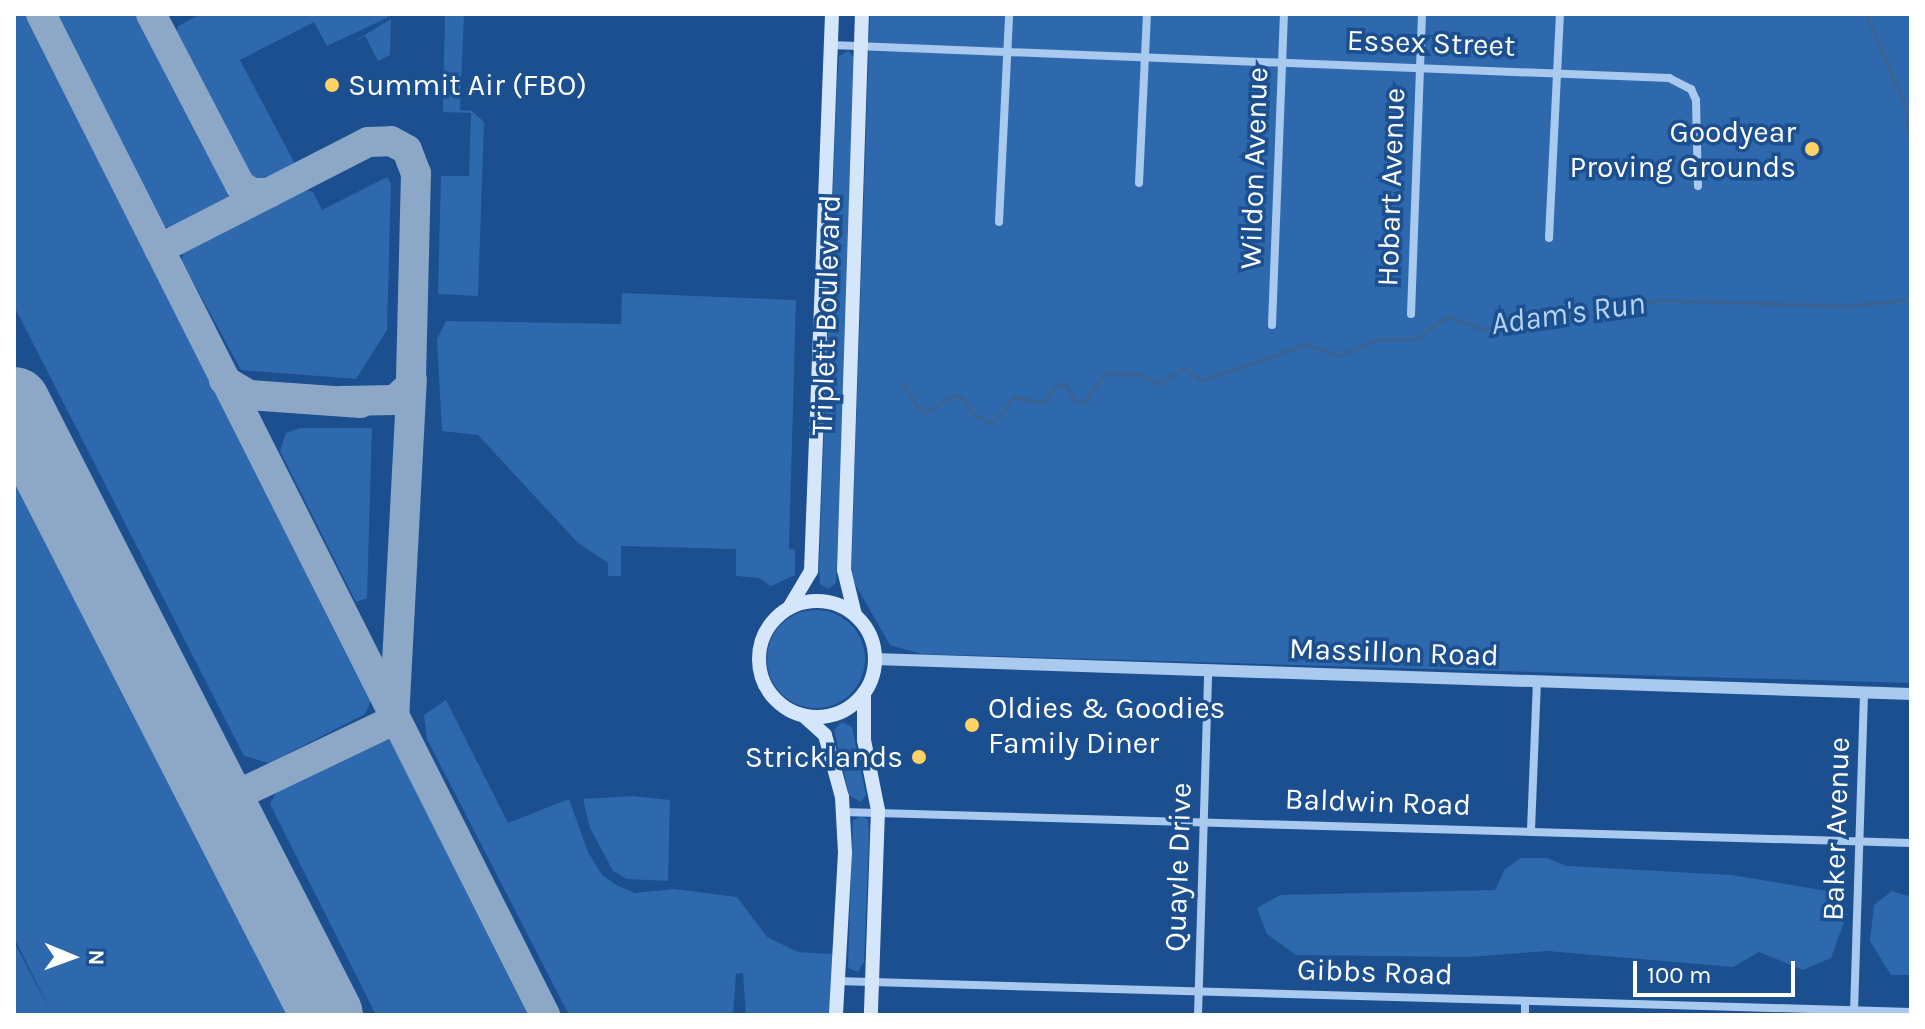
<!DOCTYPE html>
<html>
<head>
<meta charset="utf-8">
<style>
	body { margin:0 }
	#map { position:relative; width:1925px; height:1029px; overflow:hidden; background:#1b4f8f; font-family:Karla,sans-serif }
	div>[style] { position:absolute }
	.green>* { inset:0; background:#2e69ad }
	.round { border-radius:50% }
	.stream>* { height:3px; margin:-1.5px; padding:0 1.5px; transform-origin:1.5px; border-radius:1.5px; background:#3c6290 }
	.taxiway>* { height:30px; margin:-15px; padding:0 15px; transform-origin:15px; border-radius:15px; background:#8da7c7 }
	.runway>* { height:72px; margin:-36px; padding:0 36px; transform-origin:36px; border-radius:36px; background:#8da7c7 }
	.minor>* { height:8px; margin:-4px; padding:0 4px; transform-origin:4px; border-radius:4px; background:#a9c9ee }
	.tertiary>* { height:12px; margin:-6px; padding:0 6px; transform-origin:6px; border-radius:6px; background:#a9c9ee }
	.secondary>* { height:14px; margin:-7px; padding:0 7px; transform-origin:7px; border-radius:7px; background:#d6e6fa }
	.secondary>.ring { margin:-7px; padding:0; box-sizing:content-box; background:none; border:14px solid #d6e6fa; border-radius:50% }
	.dots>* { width:22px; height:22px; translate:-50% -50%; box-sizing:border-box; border:4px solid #1b4f8f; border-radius:50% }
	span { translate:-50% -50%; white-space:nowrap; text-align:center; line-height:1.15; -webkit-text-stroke:7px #1b4f8f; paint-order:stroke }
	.street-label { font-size:30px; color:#fff }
	.poi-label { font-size:30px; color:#fff }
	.left { translate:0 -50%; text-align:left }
	.right { translate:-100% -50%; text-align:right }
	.water-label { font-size:32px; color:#b5d3f5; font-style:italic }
	.frame { position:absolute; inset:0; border:16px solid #fff; pointer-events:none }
	.north { position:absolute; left:32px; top:917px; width:80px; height:80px; -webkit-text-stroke:6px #1b4f8f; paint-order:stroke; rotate:91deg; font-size:22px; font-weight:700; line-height:32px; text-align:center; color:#fff }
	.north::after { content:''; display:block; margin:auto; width:28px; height:36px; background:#fff; clip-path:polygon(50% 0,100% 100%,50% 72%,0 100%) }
	.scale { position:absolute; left:1633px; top:961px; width:162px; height:36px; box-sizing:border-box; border:4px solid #fff; border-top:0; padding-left:10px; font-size:24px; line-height:28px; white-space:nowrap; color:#fff; -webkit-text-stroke:6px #1b4f8f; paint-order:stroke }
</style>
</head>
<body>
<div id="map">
	<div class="green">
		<div style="clip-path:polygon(14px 14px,25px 14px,36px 25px,375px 692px,365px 714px,269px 763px,244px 756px,14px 306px)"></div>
		<div style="clip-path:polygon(54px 14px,145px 14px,228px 180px,231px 202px,176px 231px,162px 225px)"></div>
		<div style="clip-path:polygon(201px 14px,395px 14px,327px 46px,314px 22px,240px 60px,295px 164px,256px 187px,245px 181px,174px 41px,178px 26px)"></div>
		<div style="clip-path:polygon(445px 14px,464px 14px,460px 110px,472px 111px,484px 122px,478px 296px,438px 294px,441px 176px,469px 176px,471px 113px,443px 112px)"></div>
		<div style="clip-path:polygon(870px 14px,1911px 14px,1911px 683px,921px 654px,890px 645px,851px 577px)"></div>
		<div style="clip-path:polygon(391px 19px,390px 55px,378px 61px,365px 36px,350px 44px)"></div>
		<div style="clip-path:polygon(848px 51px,855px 58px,843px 419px,836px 583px,828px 589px,820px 584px,819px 570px,837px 85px,839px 56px)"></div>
		<div style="clip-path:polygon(387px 177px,391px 183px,387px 330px,356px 379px,241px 370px,182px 261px,184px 246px,297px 188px,313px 192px,322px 210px)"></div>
		<div style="clip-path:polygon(622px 293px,796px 300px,789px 549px,795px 550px,795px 575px,771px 586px,759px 578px,736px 576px,736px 549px,621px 546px,621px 576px,608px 576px,608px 563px,578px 543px,478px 435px,442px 431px,437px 339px,446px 321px,621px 324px)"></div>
		<div style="clip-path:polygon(300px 428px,372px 428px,367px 598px,356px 602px,280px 451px,286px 433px)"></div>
		<div style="clip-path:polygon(14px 474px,289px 1015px,14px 1015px,14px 942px,51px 1012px,14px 937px)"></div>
		<div class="round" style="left:767px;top:610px;width:98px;height:98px"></div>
		<div style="clip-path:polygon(446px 700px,508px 823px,569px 799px,588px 852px,602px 875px,618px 886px,635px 893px,674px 889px,737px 897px,767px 937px,798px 952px,833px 954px,831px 1015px,746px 1015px,743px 973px,736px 974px,733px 1015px,569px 1015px,427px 739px,424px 715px)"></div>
		<div style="clip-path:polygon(842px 722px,852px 727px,866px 795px,861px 802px,849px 795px,834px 730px)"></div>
		<div style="clip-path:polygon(384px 735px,402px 750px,538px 1015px,376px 1015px,270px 804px,282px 782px)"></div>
		<div style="clip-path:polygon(633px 796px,670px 800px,668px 881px,627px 879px,613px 871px,590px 828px,583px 799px)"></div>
		<div style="clip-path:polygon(860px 816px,868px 819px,869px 837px,864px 962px,858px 972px,848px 968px,853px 821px)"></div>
		<div style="clip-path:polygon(1521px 858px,1547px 858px,1567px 866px,1732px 875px,1821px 890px,1838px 893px,1847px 914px,1831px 958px,1803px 970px,1759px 952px,1733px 967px,1547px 951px,1468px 957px,1296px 955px,1267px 934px,1257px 908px,1280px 895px,1495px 890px,1505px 869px)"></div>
		<div style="clip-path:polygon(1892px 891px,1911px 897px,1911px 975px,1891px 975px,1870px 941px,1874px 905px)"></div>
	</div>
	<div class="stream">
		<div style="left:1866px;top:14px;width:108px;rotate:67deg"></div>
		<div style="left:1908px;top:113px;width:16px;rotate:97deg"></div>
		<div style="left:1906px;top:129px;width:12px;rotate:66deg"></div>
		<div style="left:903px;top:384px;width:28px;rotate:58deg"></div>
		<div style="left:918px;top:408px;width:10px;rotate:24deg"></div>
		<div style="left:927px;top:412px;width:31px;rotate:-33deg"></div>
		<div style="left:953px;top:395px;width:8px;rotate:14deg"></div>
		<div style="left:961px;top:397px;width:24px;rotate:54deg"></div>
		<div style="left:975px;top:416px;width:19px;rotate:25deg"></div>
		<div style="left:992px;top:424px;width:35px;rotate:-51deg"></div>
		<div style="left:1014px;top:397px;width:30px;rotate:12deg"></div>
		<div style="left:1043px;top:403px;width:25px;rotate:-50deg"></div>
		<div style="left:1059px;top:384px;width:7px;rotate:8deg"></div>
		<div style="left:1066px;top:385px;width:18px;rotate:61deg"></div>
		<div style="left:1075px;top:401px;width:9px;rotate:6deg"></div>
		<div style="left:1084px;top:402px;width:36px;rotate:-53deg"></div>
		<div style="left:1106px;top:373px;width:33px;rotate:2deg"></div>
		<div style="left:1139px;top:374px;width:21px;rotate:28deg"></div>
		<div style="left:1158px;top:384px;width:31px;rotate:-31deg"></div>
		<div style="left:1185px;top:368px;width:21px;rotate:39deg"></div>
		<div style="left:1201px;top:381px;width:111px;rotate:-19.4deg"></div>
		<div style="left:1306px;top:344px;width:33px;rotate:21deg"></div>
		<div style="left:1337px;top:356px;width:44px;rotate:-22.5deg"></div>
		<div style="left:1378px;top:339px;width:38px"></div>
		<div style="left:1416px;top:339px;width:39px;rotate:-36deg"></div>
		<div style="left:1448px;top:316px;width:35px;rotate:22deg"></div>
		<div style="left:1480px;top:329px;width:182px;rotate:-9.2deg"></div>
		<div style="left:1660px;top:300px;width:189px;rotate:1.8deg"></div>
		<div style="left:1849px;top:306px;width:62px;rotate:-6.4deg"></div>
	</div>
	<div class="taxiway">
		<div style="left:41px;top:14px;width:1121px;rotate:63.27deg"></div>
		<div style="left:151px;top:14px;width:193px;rotate:62.5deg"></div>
		<div style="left:240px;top:185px;width:14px;rotate:34deg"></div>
		<div style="left:252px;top:193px;width:17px"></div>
		<div style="left:159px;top:249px;width:235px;rotate:-27.1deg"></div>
		<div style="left:368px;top:142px;width:23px;rotate:-2deg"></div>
		<div style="left:391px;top:141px;width:18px;rotate:29deg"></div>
		<div style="left:407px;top:150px;width:25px;rotate:69deg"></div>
		<div style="left:416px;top:173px;width:212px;rotate:91.4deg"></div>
		<div style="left:411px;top:385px;width:22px;rotate:137deg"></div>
		<div style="left:395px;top:400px;width:53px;rotate:178.9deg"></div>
		<div style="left:224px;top:380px;width:29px;rotate:31deg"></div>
		<div style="left:249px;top:395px;width:112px;rotate:4.1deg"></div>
		<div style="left:218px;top:804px;width:195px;rotate:-25.5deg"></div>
		<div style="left:394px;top:720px;width:341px;rotate:-87deg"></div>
	</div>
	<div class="runway">
		<div style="left:14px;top:403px;width:687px;rotate:62.91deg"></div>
	</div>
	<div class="minor">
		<div style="left:831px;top:45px;width:839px;rotate:2.26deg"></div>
		<div style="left:1669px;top:78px;width:25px;rotate:27deg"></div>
		<div style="left:1691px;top:89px;width:12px;rotate:66deg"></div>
		<div style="left:1696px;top:100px;width:86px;rotate:88.7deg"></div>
		<div style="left:1139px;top:183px;width:169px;rotate:-87.3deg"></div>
		<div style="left:999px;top:222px;width:208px;rotate:-87.2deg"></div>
		<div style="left:1549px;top:238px;width:224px;rotate:-87.2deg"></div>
		<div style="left:1411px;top:314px;width:300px;rotate:-87.9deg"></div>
		<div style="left:1272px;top:325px;width:311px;rotate:-87.8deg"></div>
		<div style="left:843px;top:812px;width:1068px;rotate:1.66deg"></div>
		<div style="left:1531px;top:830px;width:148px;rotate:-87.7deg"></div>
		<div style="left:837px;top:981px;width:1074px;rotate:1.65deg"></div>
		<div style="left:1525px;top:1001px;width:14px;rotate:90deg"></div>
		<div style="left:1854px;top:1012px;width:319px;rotate:-88.2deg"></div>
		<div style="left:1198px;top:1015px;width:343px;rotate:-88.3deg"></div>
	</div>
	<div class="tertiary">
		<div style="left:875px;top:659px;width:1037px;rotate:1.93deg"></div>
	</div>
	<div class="secondary">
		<div class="ring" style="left:759px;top:601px;width:102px;height:102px"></div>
		<div style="left:789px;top:608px;width:43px;rotate:-59.3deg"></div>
		<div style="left:811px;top:571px;width:557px;rotate:-87.84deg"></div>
		<div style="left:855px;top:615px;width:46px;rotate:-103.7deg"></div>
		<div style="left:844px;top:570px;width:556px;rotate:-88.15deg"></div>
		<div style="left:864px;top:693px;width:47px;rotate:90deg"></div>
		<div style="left:864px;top:740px;width:71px;rotate:78.7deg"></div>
		<div style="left:878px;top:810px;width:205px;rotate:92deg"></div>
		<div style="left:804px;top:716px;width:28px;rotate:42deg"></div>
		<div style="left:825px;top:735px;width:64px;rotate:74.7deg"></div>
		<div style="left:842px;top:797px;width:56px;rotate:86.9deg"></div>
		<div style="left:845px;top:853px;width:162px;rotate:93.2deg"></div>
	</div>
	<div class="dots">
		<div style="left:332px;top:85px;background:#ffd166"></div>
		<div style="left:1812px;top:149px;background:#ffd166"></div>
		<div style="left:972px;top:725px;background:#ffd166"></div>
		<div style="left:919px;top:757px;background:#ffd166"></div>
	</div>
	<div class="street-label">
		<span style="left:1431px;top:43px;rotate:2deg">Essex Street</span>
		<span style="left:1254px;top:168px;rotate:-88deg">Wildon Avenue</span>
		<span style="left:1391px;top:187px;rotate:-88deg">Hobart Avenue</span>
		<span style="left:826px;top:315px;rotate:-88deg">Triplett Boulevard</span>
		<span style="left:1394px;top:652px;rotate:2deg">Massillon Road</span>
		<span style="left:1378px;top:802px;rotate:2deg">Baldwin Road</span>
		<span style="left:1836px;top:829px;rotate:-88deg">Baker Avenue</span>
		<span style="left:1178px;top:867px;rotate:-88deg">Quayle Drive</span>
		<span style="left:1375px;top:972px;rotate:2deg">Gibbs Road</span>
	</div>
	<div class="poi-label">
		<span class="left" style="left:348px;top:85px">Summit Air (FBO)</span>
		<span class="right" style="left:1796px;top:149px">Goodyear<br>Proving Grounds</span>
		<span class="left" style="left:988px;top:725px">Oldies &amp; Goodies<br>Family Diner</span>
		<span class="right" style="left:903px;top:757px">Stricklands</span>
	</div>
	<div class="water-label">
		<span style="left:1568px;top:314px;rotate:-8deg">Adam's Run</span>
	</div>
	<div class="frame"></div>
	<div class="north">N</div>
	<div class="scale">100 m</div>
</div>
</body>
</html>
